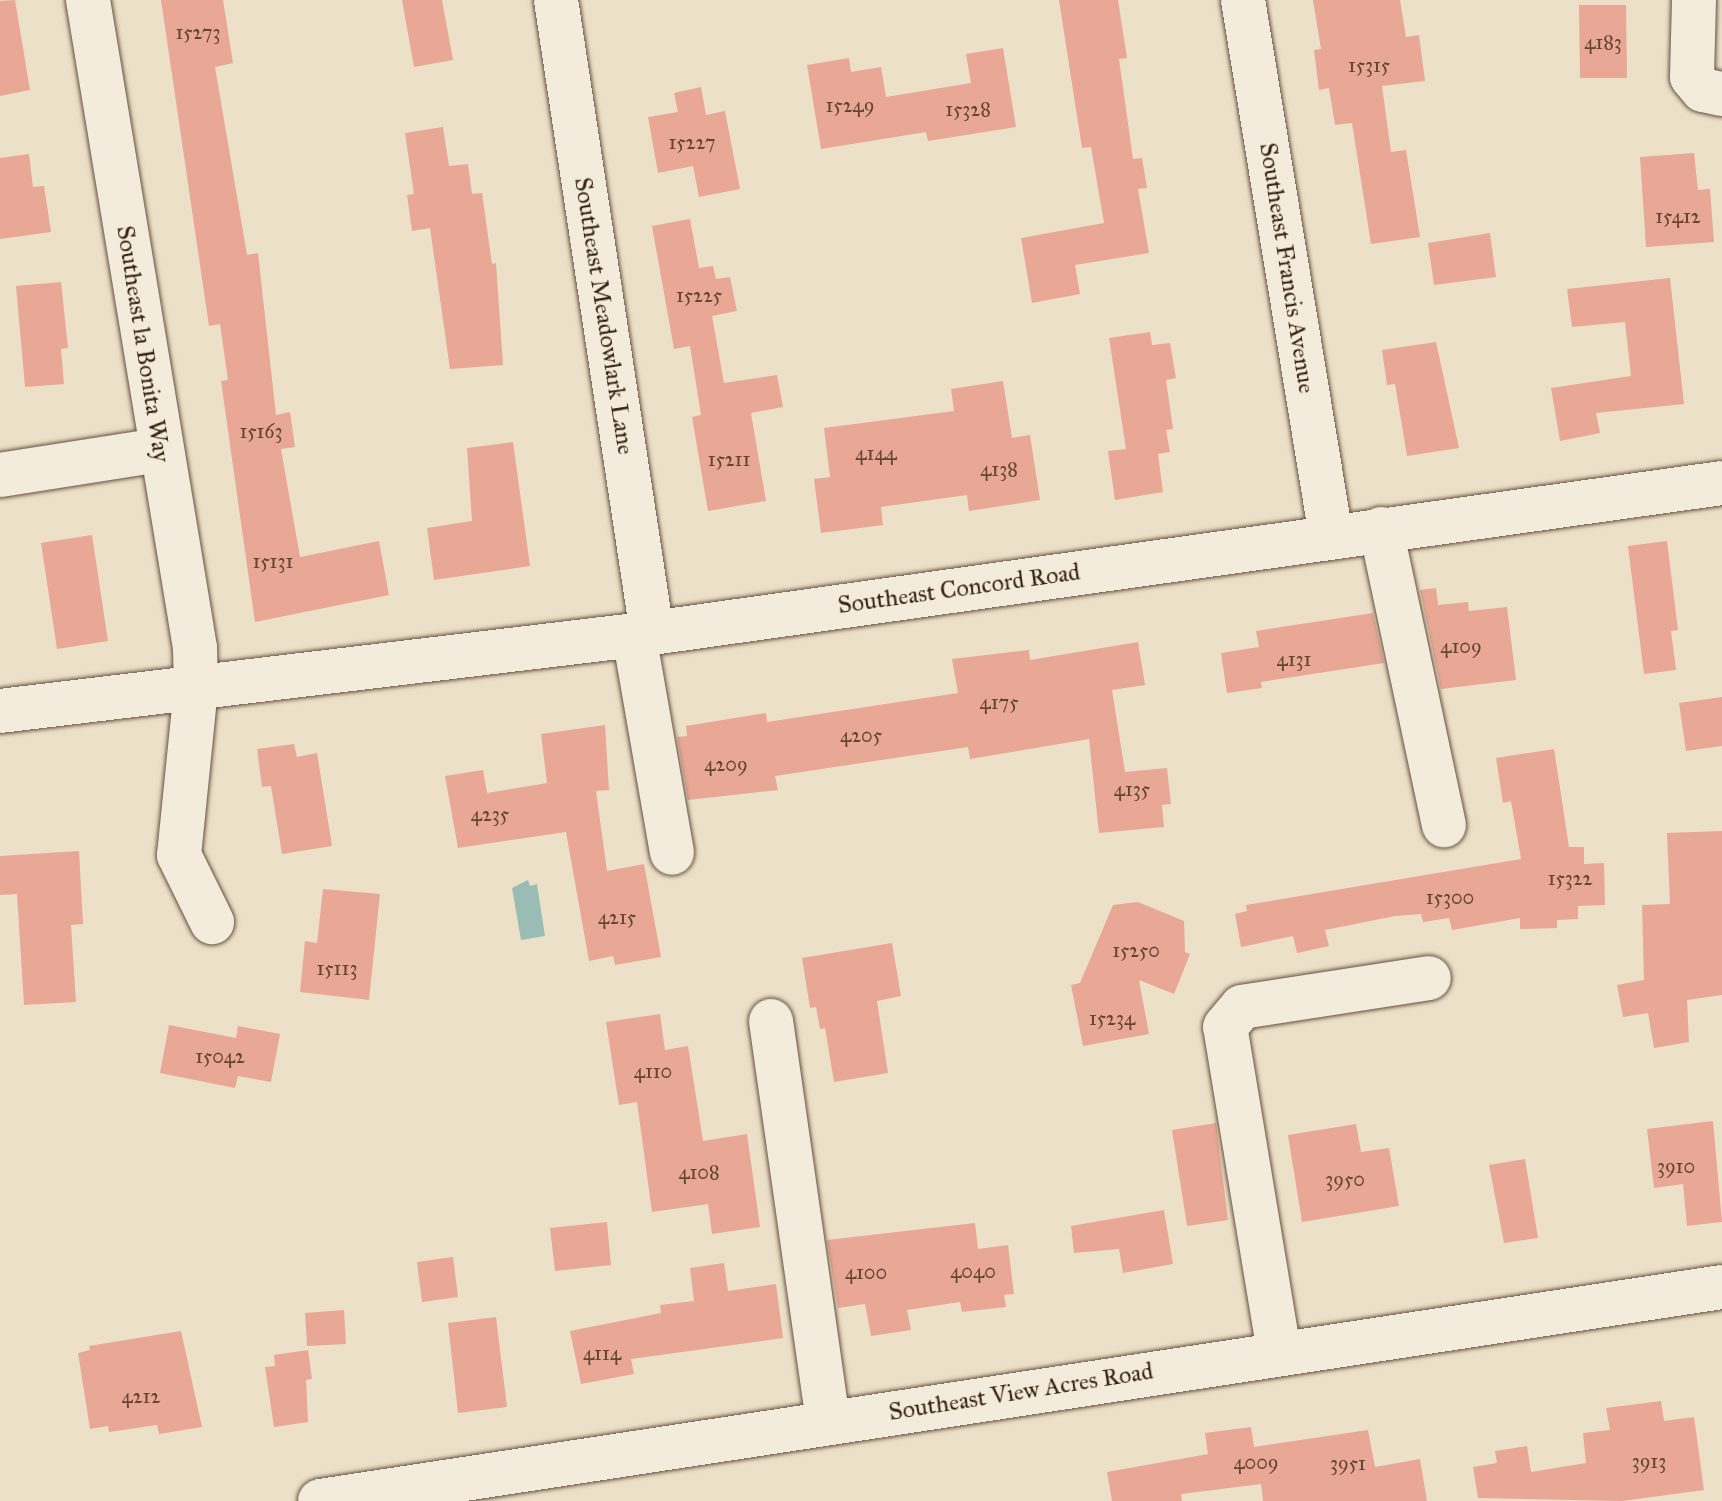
<!DOCTYPE html>
<html>
<head>
<meta charset="utf-8">
<style>
	body { margin:0 }
	#map { position:relative; width:1722px; height:1501px; overflow:hidden; background:#ede0c8; font-family:"IM FELL Great Primer",serif }
	div>[style] { position:absolute }
	.water>* { inset:0; background:#99bdb5 }
	.building>* { inset:0; background:#e8a895 }
	.roads { filter:drop-shadow(0 0 2px #63533f) drop-shadow(0 0 2px #63533f) }
	.minor>* { height:44px; margin:-22px; padding:0 22px; transform-origin:22px; border-radius:22px; background:#f3ebdb }
	span { translate:-50% -50%; white-space:nowrap; text-align:center; line-height:1.15; -webkit-text-stroke:6px #f3ebdb; paint-order:stroke }
	.number-label { font-size:20px; color:#624532 }
	.number-label span { -webkit-text-stroke-width:0 }
	.street-label { font-size:24px; color:#352411 }
</style>
</head>
<body>
<div id="map">
	<div class="water">
		<div style="clip-path:polygon(528px 880px,530px 886px,537px 884px,545px 936px,521px 940px,512px 888px)"></div>
	</div>
	<div class="building">
		<div style="clip-path:polygon(15px 0,30px 90px,0 96px,0 1px)"></div>
		<div style="clip-path:polygon(161px 0,223px 0,233px 63px,215px 67px,247px 255px,258px 253px,276px 415px,290px 412px,295px 447px,281px 449px,300px 557px,379px 541px,389px 595px,255px 622px,221px 381px,228px 380px,220px 324px,209px 326px)"></div>
		<div style="clip-path:polygon(402px 0,442px 0,453px 60px,414px 67px)"></div>
		<div style="clip-path:polygon(1059px 0,1118px 0,1127px 58px,1119px 59px,1133px 159px,1142px 158px,1147px 188px,1138px 189px,1149px 253px,1075px 265px,1080px 294px,1032px 303px,1021px 238px,1104px 223px,1091px 147px,1082px 148px)"></div>
		<div style="clip-path:polygon(1313px 0,1400px 0,1406px 37px,1419px 35px,1425px 81px,1382px 86px,1391px 152px,1406px 150px,1420px 237px,1371px 244px,1352px 123px,1335px 125px,1329px 88px,1319px 90px,1314px 50px,1321px 49px)"></div>
		<div style="clip-path:polygon(1579px 5px,1626px 5px,1627px 78px,1580px 78px)"></div>
		<div style="clip-path:polygon(1003px 48px,1016px 127px,928px 141px,926px 132px,821px 149px,807px 65px,849px 58px,851px 72px,881px 67px,886px 97px,971px 83px,966px 54px)"></div>
		<div style="clip-path:polygon(701px 87px,706px 115px,725px 111px,740px 189px,699px 197px,693px 166px,658px 173px,648px 117px,678px 112px,674px 93px)"></div>
		<div style="clip-path:polygon(443px 127px,449px 166px,468px 164px,472px 194px,482px 193px,492px 264px,496px 263px,503px 365px,450px 369px,430px 228px,412px 231px,407px 195px,414px 194px,405px 133px)"></div>
		<div style="clip-path:polygon(1694px 153px,1698px 190px,1710px 189px,1714px 242px,1646px 247px,1640px 157px)"></div>
		<div style="clip-path:polygon(29px 154px,33px 187px,44px 186px,51px 232px,0 239px,0 158px)"></div>
		<div style="clip-path:polygon(690px 219px,699px 268px,713px 266px,716px 279px,730px 277px,737px 311px,712px 316px,724px 383px,777px 375px,783px 407px,751px 413px,766px 501px,708px 511px,692px 417px,701px 415px,690px 346px,674px 349px,652px 226px)"></div>
		<div style="clip-path:polygon(1490px 233px,1496px 277px,1434px 285px,1428px 243px)"></div>
		<div style="clip-path:polygon(1670px 278px,1684px 404px,1596px 413px,1600px 433px,1560px 441px,1551px 388px,1631px 376px,1625px 322px,1572px 327px,1567px 289px)"></div>
		<div style="clip-path:polygon(61px 282px,68px 348px,61px 349px,64px 384px,25px 387px,16px 286px)"></div>
		<div style="clip-path:polygon(1150px 332px,1152px 345px,1170px 343px,1176px 378px,1166px 380px,1173px 429px,1166px 430px,1170px 452px,1158px 454px,1163px 492px,1115px 500px,1108px 451px,1126px 449px,1109px 338px)"></div>
		<div style="clip-path:polygon(1436px 342px,1459px 448px,1407px 456px,1395px 384px,1387px 385px,1382px 350px)"></div>
		<div style="clip-path:polygon(1003px 381px,1012px 438px,1030px 435px,1040px 500px,969px 511px,967px 495px,881px 507px,883px 525px,821px 533px,814px 479px,830px 477px,824px 428px,954px 411px,951px 389px)"></div>
		<div style="clip-path:polygon(513px 442px,530px 566px,434px 580px,427px 528px,472px 521px,467px 448px)"></div>
		<div style="clip-path:polygon(92px 535px,108px 641px,57px 649px,41px 543px)"></div>
		<div style="clip-path:polygon(1667px 541px,1678px 630px,1671px 631px,1676px 670px,1644px 674px,1628px 546px)"></div>
		<div style="clip-path:polygon(1436px 588px,1438px 605px,1468px 602px,1469px 611px,1507px 607px,1516px 680px,1441px 689px,1420px 590px)"></div>
		<div style="clip-path:polygon(1373px 613px,1384px 663px,1261px 682px,1262px 688px,1227px 693px,1221px 653px,1259px 647px,1256px 631px)"></div>
		<div style="clip-path:polygon(1138px 642px,1145px 685px,1112px 690px,1125px 772px,1167px 768px,1171px 804px,1162px 805px,1164px 827px,1099px 833px,1089px 739px,970px 759px,968px 747px,775px 776px,778px 790px,688px 800px,677px 737px,687px 736px,686px 726px,766px 713px,767px 722px,958px 693px,952px 659px,1029px 650px,1030px 660px)"></div>
		<div style="clip-path:polygon(1722px 697px,1722px 746px,1686px 751px,1679px 703px)"></div>
		<div style="clip-path:polygon(605px 725px,609px 790px,596px 791px,607px 871px,644px 864px,661px 957px,615px 965px,613px 956px,589px 961px,566px 832px,458px 848px,445px 776px,483px 770px,487px 793px,547px 783px,541px 734px)"></div>
		<div style="clip-path:polygon(294px 744px,297px 757px,317px 753px,332px 846px,282px 854px,271px 786px,262px 787px,257px 749px)"></div>
		<div style="clip-path:polygon(1554px 749px,1569px 847px,1584px 847px,1584px 864px,1604px 863px,1605px 905px,1578px 906px,1578px 919px,1557px 920px,1557px 928px,1520px 929px,1520px 918px,1452px 930px,1449px 918px,1423px 922px,1421px 914px,1395px 916px,1325px 930px,1329px 946px,1297px 953px,1293px 936px,1241px 947px,1235px 914px,1247px 911px,1246px 905px,1521px 859px,1511px 801px,1503px 803px,1496px 758px)"></div>
		<div style="clip-path:polygon(1722px 831px,1722px 995px,1687px 1000px,1689px 1042px,1654px 1048px,1648px 1013px,1623px 1017px,1617px 985px,1644px 980px,1642px 905px,1670px 904px,1667px 833px)"></div>
		<div style="clip-path:polygon(79px 851px,83px 924px,71px 925px,76px 1002px,24px 1005px,17px 894px,0 895px,0 856px)"></div>
		<div style="clip-path:polygon(323px 889px,380px 894px,369px 1000px,300px 992px,305px 941px,317px 943px)"></div>
		<div style="clip-path:polygon(1138px 902px,1184px 921px,1185px 952px,1190px 954px,1174px 994px,1139px 980px,1149px 1034px,1083px 1046px,1071px 985px,1080px 983px,1113px 905px)"></div>
		<div style="clip-path:polygon(892px 943px,901px 996px,877px 1001px,888px 1073px,834px 1082px,825px 1028px,820px 1029px,816px 1007px,810px 1008px,802px 958px)"></div>
		<div style="clip-path:polygon(660px 1014px,665px 1050px,688px 1046px,703px 1141px,747px 1134px,760px 1227px,712px 1234px,708px 1204px,652px 1212px,637px 1102px,619px 1105px,606px 1022px)"></div>
		<div style="clip-path:polygon(169px 1025px,236px 1038px,238px 1026px,280px 1034px,271px 1082px,238px 1076px,235px 1088px,160px 1073px)"></div>
		<div style="clip-path:polygon(1713px 1121px,1722px 1222px,1687px 1226px,1683px 1184px,1654px 1188px,1647px 1129px)"></div>
		<div style="clip-path:polygon(1216px 1123px,1228px 1220px,1187px 1226px,1172px 1130px)"></div>
		<div style="clip-path:polygon(1356px 1124px,1361px 1152px,1389px 1148px,1399px 1206px,1302px 1222px,1288px 1135px)"></div>
		<div style="clip-path:polygon(1525px 1159px,1538px 1238px,1504px 1243px,1489px 1165px)"></div>
		<div style="clip-path:polygon(1164px 1210px,1173px 1264px,1123px 1273px,1119px 1249px,1074px 1253px,1071px 1226px)"></div>
		<div style="clip-path:polygon(607px 1222px,611px 1265px,555px 1271px,550px 1228px)"></div>
		<div style="clip-path:polygon(975px 1223px,978px 1249px,1008px 1245px,1014px 1294px,1004px 1295px,1006px 1307px,962px 1312px,960px 1302px,907px 1310px,911px 1330px,871px 1336px,865px 1304px,838px 1308px,827px 1240px)"></div>
		<div style="clip-path:polygon(453px 1257px,458px 1297px,422px 1302px,417px 1262px)"></div>
		<div style="clip-path:polygon(724px 1263px,728px 1291px,776px 1284px,783px 1338px,631px 1359px,634px 1374px,581px 1384px,570px 1331px,661px 1313px,660px 1305px,694px 1301px,690px 1268px)"></div>
		<div style="clip-path:polygon(344px 1310px,346px 1344px,307px 1346px,305px 1313px)"></div>
		<div style="clip-path:polygon(496px 1317px,507px 1407px,458px 1413px,448px 1323px)"></div>
		<div style="clip-path:polygon(181px 1331px,202px 1427px,159px 1434px,157px 1425px,109px 1432px,108px 1426px,90px 1429px,78px 1353px,90px 1350px,89px 1346px)"></div>
		<div style="clip-path:polygon(308px 1350px,312px 1379px,306px 1380px,308px 1422px,274px 1427px,265px 1367px,275px 1366px,274px 1355px)"></div>
		<div style="clip-path:polygon(1661px 1401px,1664px 1421px,1694px 1417px,1704px 1490px,1622px 1501px,1478px 1498px,1473px 1467px,1497px 1463px,1495px 1451px,1527px 1446px,1531px 1472px,1586px 1463px,1583px 1433px,1610px 1430px,1606px 1408px)"></div>
		<div style="clip-path:polygon(1251px 1427px,1254px 1447px,1368px 1430px,1375px 1467px,1420px 1459px,1427px 1501px,1263px 1501px,1261px 1484px,1181px 1494px,1182px 1501px,1112px 1501px,1107px 1472px,1208px 1454px,1205px 1433px)"></div>
	</div>
	<div class="roads">
		<div class="minor">
			<div style="left:88px;top:0;width:657px;rotate:80.62deg"></div>
			<div style="left:195px;top:648px;width:40px;rotate:88.6deg"></div>
			<div style="left:196px;top:688px;width:168px;rotate:95.8deg"></div>
			<div style="left:179px;top:855px;width:75px;rotate:63.8deg"></div>
			<div style="left:556px;top:0;width:640px;rotate:81.38deg"></div>
			<div style="left:1243px;top:0;width:543px;rotate:80.68deg"></div>
			<div style="left:1694px;top:0;width:77px;rotate:91.5deg"></div>
			<div style="left:1692px;top:77px;width:17px;rotate:50deg"></div>
			<div style="left:1703px;top:90px;width:19px;rotate:12deg"></div>
			<div style="left:0;top:475px;width:162px;rotate:-8.9deg"></div>
			<div style="left:1381px;top:529px;width:303px;rotate:78deg"></div>
			<div style="left:634px;top:635px;width:221px;rotate:80.1deg"></div>
			<div style="left:0;top:711px;width:657px;rotate:-6.82deg"></div>
			<div style="left:652px;top:633px;width:1080px;rotate:-7.98deg"></div>
			<div style="left:771px;top:1021px;width:405px;rotate:81.9deg"></div>
			<div style="left:1279px;top:1352px;width:329px;rotate:-99.4deg"></div>
			<div style="left:1225px;top:1027px;width:26px;rotate:-50deg"></div>
			<div style="left:1242px;top:1007px;width:189px;rotate:-8.8deg"></div>
			<div style="left:320px;top:1501px;width:1418px;rotate:-8.68deg"></div>
		</div>
	</div>
	<div class="number-label">
		<span style="left:198px;top:32px">15273</span>
		<span style="left:1603px;top:42px">4183</span>
		<span style="left:1369px;top:65px">15315</span>
		<span style="left:850px;top:105px">15249</span>
		<span style="left:968px;top:109px">15328</span>
		<span style="left:692px;top:142px">15227</span>
		<span style="left:1678px;top:216px">15412</span>
		<span style="left:699px;top:295px">15225</span>
		<span style="left:261px;top:431px">15163</span>
		<span style="left:876px;top:453px">4144</span>
		<span style="left:729px;top:459px">15211</span>
		<span style="left:999px;top:469px">4138</span>
		<span style="left:273px;top:561px">15131</span>
		<span style="left:1461px;top:646px">4109</span>
		<span style="left:1294px;top:659px">4131</span>
		<span style="left:999px;top:702px">4175</span>
		<span style="left:861px;top:735px">4205</span>
		<span style="left:726px;top:764px">4209</span>
		<span style="left:1132px;top:789px">4135</span>
		<span style="left:490px;top:814px">4235</span>
		<span style="left:1570px;top:878px">15322</span>
		<span style="left:1450px;top:897px">15300</span>
		<span style="left:617px;top:917px">4215</span>
		<span style="left:1136px;top:950px">15250</span>
		<span style="left:337px;top:968px">15113</span>
		<span style="left:1112px;top:1018px">15234</span>
		<span style="left:220px;top:1056px">15042</span>
		<span style="left:653px;top:1071px">4110</span>
		<span style="left:1676px;top:1166px">3910</span>
		<span style="left:699px;top:1172px">4108</span>
		<span style="left:1345px;top:1179px">3950</span>
		<span style="left:973px;top:1271px">4040</span>
		<span style="left:866px;top:1272px">4100</span>
		<span style="left:602px;top:1353px">4114</span>
		<span style="left:141px;top:1396px">4212</span>
		<span style="left:1649px;top:1461px">3913</span>
		<span style="left:1256px;top:1462px">4009</span>
		<span style="left:1348px;top:1463px">3951</span>
	</div>
	<div class="street-label">
		<span style="left:1287px;top:268px;rotate:81deg">Southeast Francis Avenue</span>
		<span style="left:604px;top:316px;rotate:81deg">Southeast Meadowlark Lane</span>
		<span style="left:143px;top:344px;rotate:81deg">Southeast la Bonita Way</span>
		<span style="left:959px;top:589px;rotate:-8deg">Southeast Concord Road</span>
		<span style="left:1021px;top:1392px;rotate:-9deg">Southeast View Acres Road</span>
	</div>
</div>
</body>
</html>
